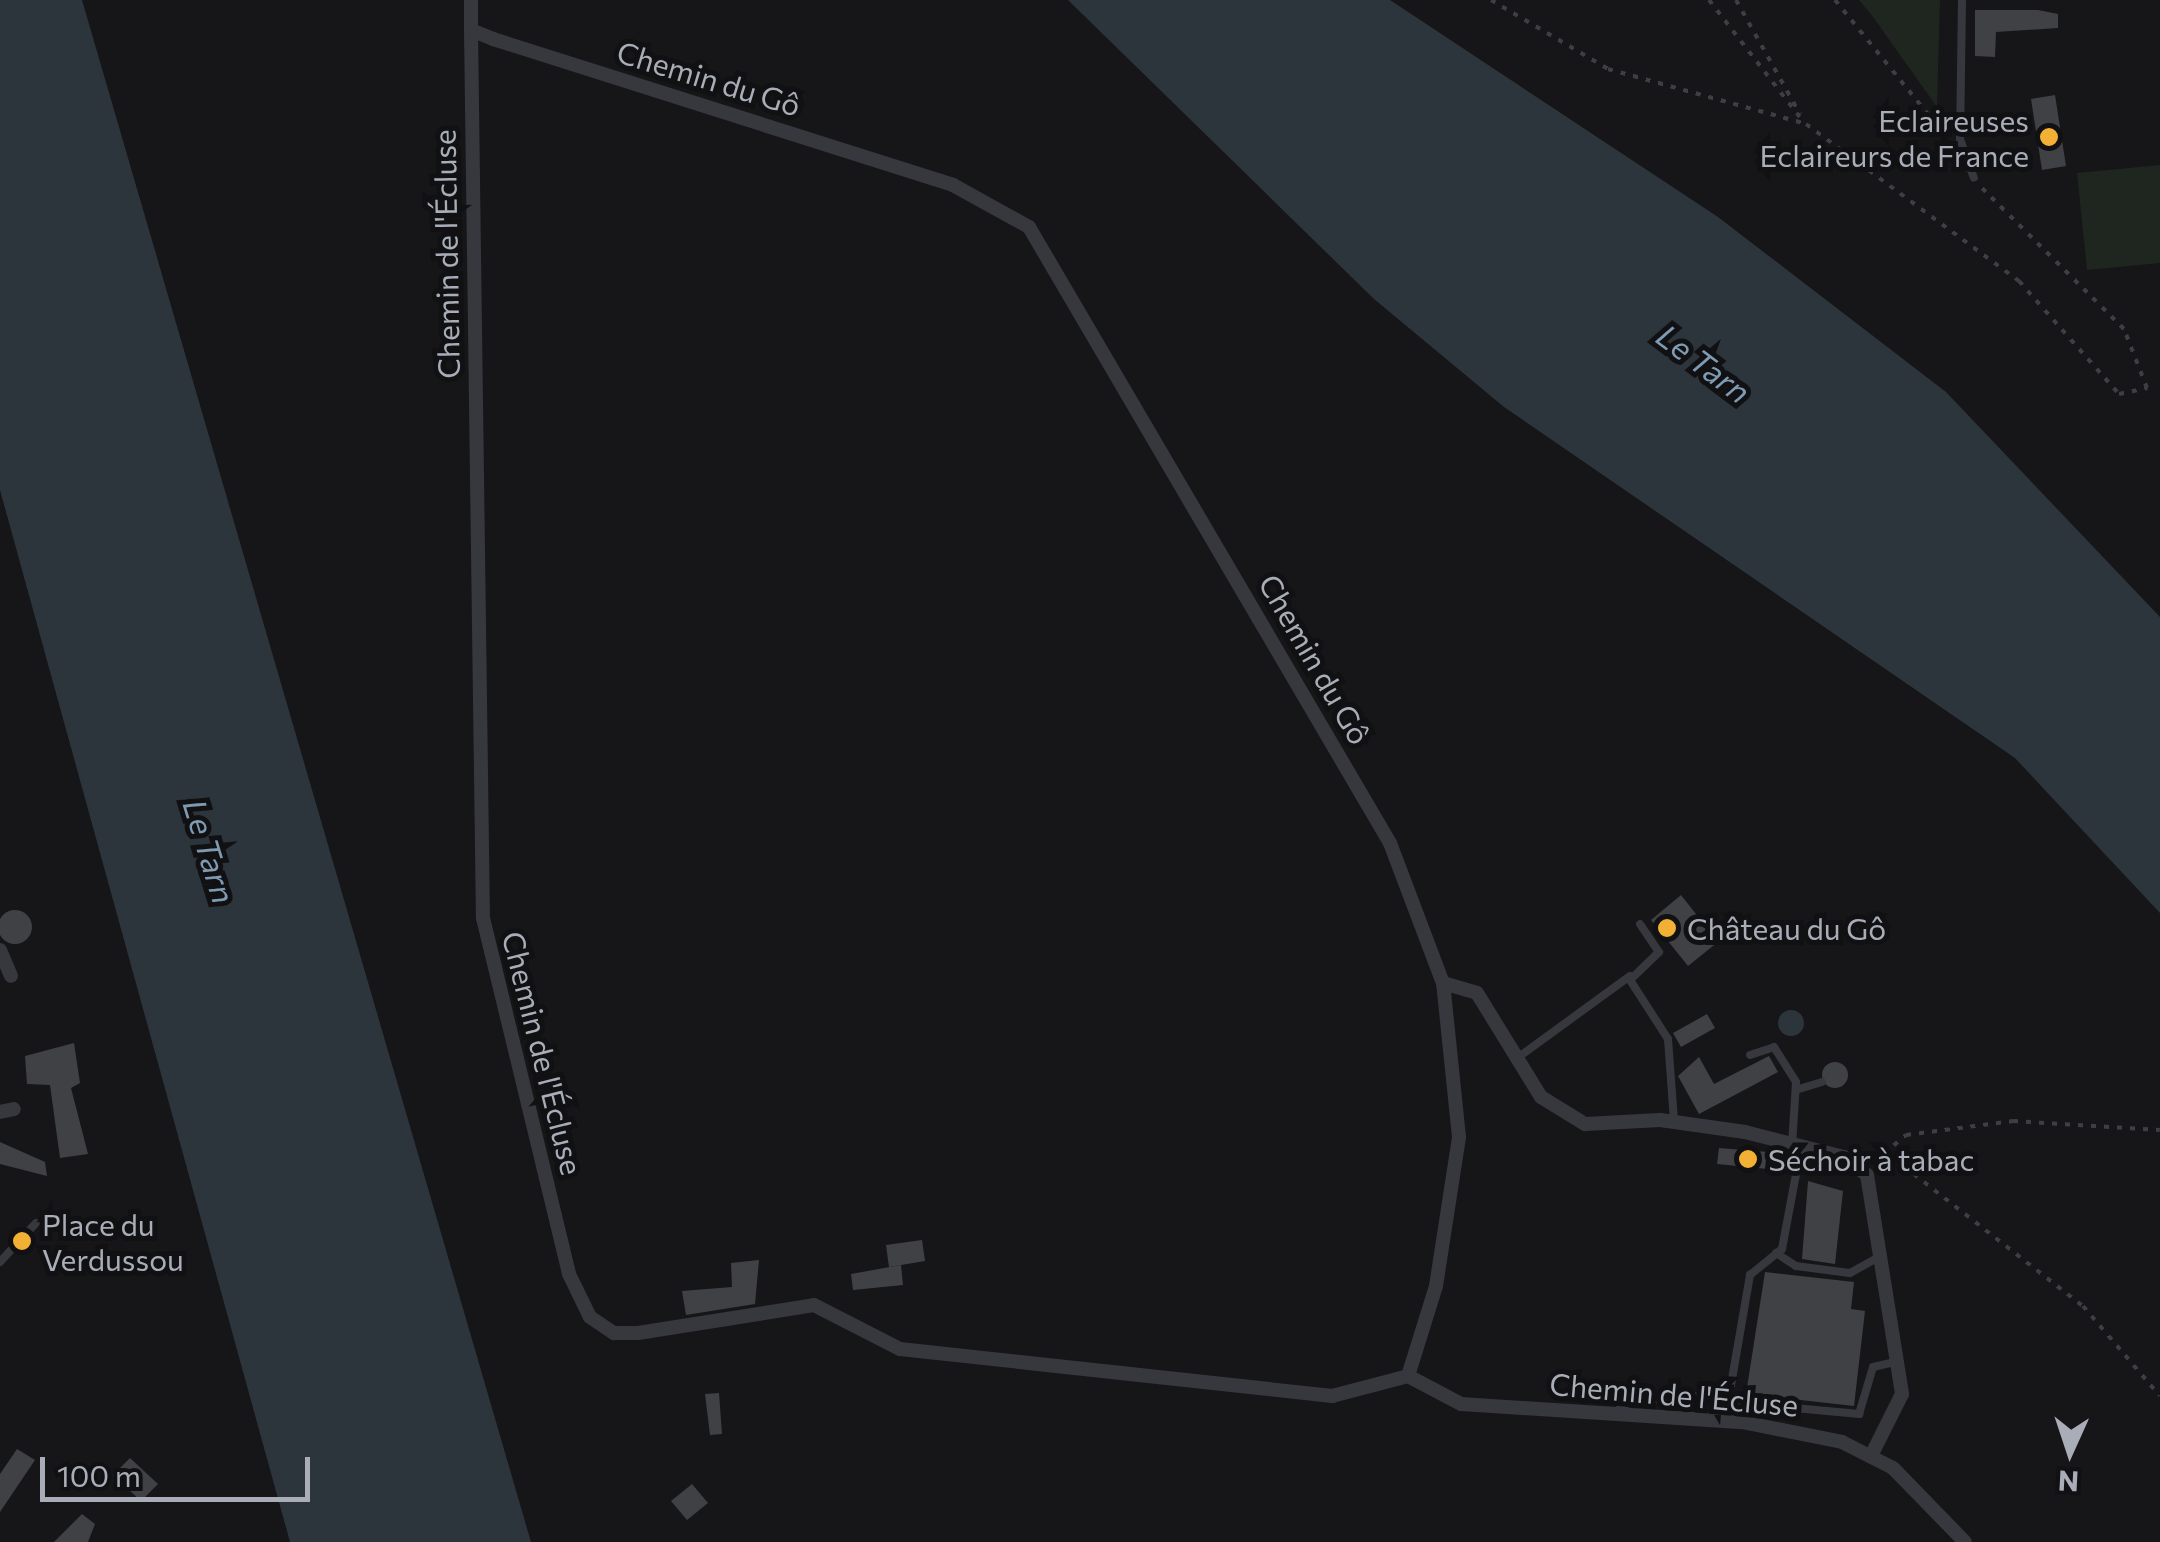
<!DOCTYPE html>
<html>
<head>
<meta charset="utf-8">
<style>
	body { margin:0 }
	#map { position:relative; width:2160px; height:1542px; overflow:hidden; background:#161618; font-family:Commissioner,sans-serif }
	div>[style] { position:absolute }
	.green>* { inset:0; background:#1e261f }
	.water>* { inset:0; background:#2c353c }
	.round { border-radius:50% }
	.building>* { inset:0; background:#404145 }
	.path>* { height:4px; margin-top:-2px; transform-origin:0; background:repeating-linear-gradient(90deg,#3d3f44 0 5px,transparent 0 13px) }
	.service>* { height:8px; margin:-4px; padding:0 4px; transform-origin:4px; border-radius:4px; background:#37383d }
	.minor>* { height:14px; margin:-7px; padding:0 7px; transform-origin:7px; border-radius:7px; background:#37383d }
	.dots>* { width:28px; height:28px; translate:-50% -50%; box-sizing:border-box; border:5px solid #111113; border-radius:50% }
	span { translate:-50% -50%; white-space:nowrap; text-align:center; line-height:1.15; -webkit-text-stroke:10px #111113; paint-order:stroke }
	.street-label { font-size:30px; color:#a8adb8 }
	.poi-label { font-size:30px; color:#a8adb8 }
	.right { translate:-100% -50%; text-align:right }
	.left { translate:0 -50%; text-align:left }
	.water-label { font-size:32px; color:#7f9bb3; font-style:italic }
	.north { position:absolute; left:2020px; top:1402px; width:100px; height:100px; -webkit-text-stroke:8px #111113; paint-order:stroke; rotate:183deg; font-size:28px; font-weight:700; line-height:40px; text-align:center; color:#a8adb8 }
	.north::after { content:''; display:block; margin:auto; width:35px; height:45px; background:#a8adb8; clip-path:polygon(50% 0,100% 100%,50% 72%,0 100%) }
	.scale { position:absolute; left:40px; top:1457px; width:270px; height:45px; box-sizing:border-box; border:5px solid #a8adb8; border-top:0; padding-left:12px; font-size:30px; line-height:35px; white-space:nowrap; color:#a8adb8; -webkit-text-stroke:8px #111113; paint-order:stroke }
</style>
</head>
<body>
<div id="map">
	<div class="green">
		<div style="clip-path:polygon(1859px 0,1940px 0,1937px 107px,1873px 17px)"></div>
		<div style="clip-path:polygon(2160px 165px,2160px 263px,2087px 270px,2077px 173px)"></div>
	</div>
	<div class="water">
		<div style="clip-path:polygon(0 0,82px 0,531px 1542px,290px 1542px,0 490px)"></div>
		<div style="clip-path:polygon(1068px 0,1390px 0,1718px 217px,1946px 392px,2160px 617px,2160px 913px,2015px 758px,1504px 407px,1374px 299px)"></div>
		<div class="round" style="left:1778px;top:1010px;width:26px;height:26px"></div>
	</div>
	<div class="building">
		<div style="clip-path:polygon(1975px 10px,2038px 10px,2058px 14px,2058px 28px,1996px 32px,1995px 57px,1975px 56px)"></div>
		<div style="clip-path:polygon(2055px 95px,2066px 166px,2042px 170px,2031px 99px)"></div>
		<div style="clip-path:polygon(1681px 895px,1718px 942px,1688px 966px,1651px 920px)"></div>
		<div class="round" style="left:-2px;top:910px;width:34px;height:34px"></div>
		<div style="clip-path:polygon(1707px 1014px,1715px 1028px,1681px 1047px,1673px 1033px)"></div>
		<div style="clip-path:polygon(74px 1043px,80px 1083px,71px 1088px,88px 1154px,60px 1158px,50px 1085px,27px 1084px,25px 1056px)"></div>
		<div style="clip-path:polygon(1769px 1056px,1778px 1072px,1699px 1114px,1678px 1076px,1699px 1057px,1714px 1084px)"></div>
		<div class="round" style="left:1822px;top:1062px;width:26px;height:26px"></div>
		<div style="clip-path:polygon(0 1142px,45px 1162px,47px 1176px,0 1164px)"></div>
		<div style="clip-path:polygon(1719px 1148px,1780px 1153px,1778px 1170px,1717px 1164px)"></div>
		<div style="clip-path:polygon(1808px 1181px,1843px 1191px,1835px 1264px,1802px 1259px)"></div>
		<div style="clip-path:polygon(922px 1240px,925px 1261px,889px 1267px,886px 1245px)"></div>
		<div style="clip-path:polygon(759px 1260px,755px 1304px,686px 1315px,682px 1291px,732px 1287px,731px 1263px)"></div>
		<div style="clip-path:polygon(901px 1265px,903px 1285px,853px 1290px,851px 1274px)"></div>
		<div style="clip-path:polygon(1765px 1272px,1854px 1282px,1851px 1309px,1865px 1311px,1854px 1406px,1746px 1394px)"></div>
		<div style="clip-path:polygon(719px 1393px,722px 1434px,710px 1435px,705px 1394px)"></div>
		<div style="clip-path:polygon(17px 1449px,35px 1460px,0 1512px,0 1474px)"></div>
		<div style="clip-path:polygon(130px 1458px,158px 1484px,141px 1501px,113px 1475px)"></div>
		<div style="clip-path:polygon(692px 1484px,708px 1503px,687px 1520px,671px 1501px)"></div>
		<div style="clip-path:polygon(82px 1514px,95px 1524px,88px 1542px,54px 1542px)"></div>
	</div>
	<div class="path">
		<div style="left:1491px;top:0;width:136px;rotate:30.5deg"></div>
		<div style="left:1608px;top:69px;width:205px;rotate:15.5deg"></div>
		<div style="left:1806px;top:124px;width:265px;rotate:36.4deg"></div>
		<div style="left:2019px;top:281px;width:151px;rotate:48.5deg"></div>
		<div style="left:2119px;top:394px;width:29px;rotate:-12deg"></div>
		<div style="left:2147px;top:388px;width:63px;rotate:-111.3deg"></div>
		<div style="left:2124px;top:329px;width:203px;rotate:-135.2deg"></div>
		<div style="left:1709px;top:0;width:153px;rotate:52.2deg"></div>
		<div style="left:1736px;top:0;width:131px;rotate:60.7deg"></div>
		<div style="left:1835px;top:0;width:176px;rotate:50.8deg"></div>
		<div style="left:1883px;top:1150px;width:254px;rotate:38deg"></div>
		<div style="left:2083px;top:1306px;width:118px;rotate:49.5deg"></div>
		<div style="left:1874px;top:1162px;width:42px;rotate:-40.2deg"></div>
		<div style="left:1906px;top:1135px;width:108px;rotate:-7.5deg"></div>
		<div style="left:2013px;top:1121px;width:147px;rotate:3.5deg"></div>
	</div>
	<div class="service">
		<div style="left:1962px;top:0;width:139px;rotate:90.8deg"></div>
		<div style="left:1960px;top:139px;width:41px;rotate:70.3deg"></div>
		<div style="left:1640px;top:924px;width:34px;rotate:56deg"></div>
		<div style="left:1659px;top:952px;width:40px;rotate:136deg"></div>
		<div style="left:1630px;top:980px;width:70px;rotate:57.2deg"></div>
		<div style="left:1668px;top:1039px;width:82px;rotate:85.8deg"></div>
		<div style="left:1750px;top:1055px;width:25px;rotate:-18deg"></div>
		<div style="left:1774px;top:1047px;width:41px;rotate:57.8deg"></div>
		<div style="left:1796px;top:1082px;width:63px;rotate:93.6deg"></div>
		<div style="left:1516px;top:1059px;width:141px;rotate:-36.1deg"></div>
		<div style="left:1799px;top:1089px;width:24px;rotate:-17deg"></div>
		<div style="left:1776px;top:1253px;width:24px;rotate:33deg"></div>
		<div style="left:1796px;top:1266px;width:54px;rotate:7.4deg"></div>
		<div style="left:1850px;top:1273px;width:31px;rotate:-29deg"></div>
		<div style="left:0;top:1262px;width:53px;rotate:-47.3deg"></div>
		<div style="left:1726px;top:1391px;width:20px;rotate:37deg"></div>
		<div style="left:1742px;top:1403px;width:118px;rotate:5.4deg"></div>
		<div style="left:1859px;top:1414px;width:49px;rotate:-73.4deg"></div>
		<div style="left:1873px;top:1367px;width:22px;rotate:-13deg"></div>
		<div style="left:1615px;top:1412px;width:25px;rotate:-34deg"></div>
		<div style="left:1636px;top:1398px;width:45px;rotate:3.8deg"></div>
		<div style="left:1681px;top:1401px;width:52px;rotate:-17.7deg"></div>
		<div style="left:1731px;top:1385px;width:112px;rotate:-80.2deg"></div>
		<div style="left:1750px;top:1275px;width:41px;rotate:-39.1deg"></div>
		<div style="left:1782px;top:1249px;width:104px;rotate:-79.4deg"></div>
	</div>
	<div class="minor">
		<div style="left:471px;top:0;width:30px;rotate:90deg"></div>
		<div style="left:471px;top:30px;width:24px;rotate:22deg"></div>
		<div style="left:493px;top:39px;width:483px;rotate:17.6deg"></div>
		<div style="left:953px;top:185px;width:87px;rotate:28.9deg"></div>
		<div style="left:1029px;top:227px;width:714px;rotate:59.63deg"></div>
		<div style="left:1390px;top:843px;width:150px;rotate:69.3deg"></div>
		<div style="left:1443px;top:983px;width:35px;rotate:16deg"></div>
		<div style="left:1477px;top:993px;width:122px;rotate:58.4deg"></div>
		<div style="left:1541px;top:1097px;width:52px;rotate:31.5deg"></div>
		<div style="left:1585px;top:1124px;width:75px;rotate:-3.1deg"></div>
		<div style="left:1660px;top:1120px;width:86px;rotate:8deg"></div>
		<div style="left:1745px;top:1132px;width:102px;rotate:14.2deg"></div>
		<div style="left:1844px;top:1157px;width:29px;rotate:38deg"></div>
		<div style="left:1867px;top:1175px;width:222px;rotate:80.9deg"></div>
		<div style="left:1902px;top:1394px;width:67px;rotate:116.6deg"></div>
		<div style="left:471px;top:30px;width:888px;rotate:89.23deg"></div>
		<div style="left:483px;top:918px;width:366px;rotate:76.4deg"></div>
		<div style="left:569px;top:1274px;width:48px;rotate:64deg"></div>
		<div style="left:590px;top:1317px;width:29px;rotate:34deg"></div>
		<div style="left:614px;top:1333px;width:24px"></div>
		<div style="left:638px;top:1333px;width:178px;rotate:-9deg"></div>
		<div style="left:814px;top:1305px;width:97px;rotate:27.1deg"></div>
		<div style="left:900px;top:1349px;width:435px;rotate:6.2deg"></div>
		<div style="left:1332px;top:1396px;width:79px;rotate:-14.7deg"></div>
		<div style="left:1408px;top:1376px;width:94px;rotate:-72.7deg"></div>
		<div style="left:1436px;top:1286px;width:151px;rotate:-81.2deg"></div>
		<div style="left:1459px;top:1137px;width:155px;rotate:-95.9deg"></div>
		<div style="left:0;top:950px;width:28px;rotate:67deg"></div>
		<div style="left:0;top:1112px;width:14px;rotate:-12deg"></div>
		<div style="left:1408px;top:1376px;width:60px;rotate:27.8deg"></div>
		<div style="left:1461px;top:1404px;width:282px;rotate:3.7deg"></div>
		<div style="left:1742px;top:1422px;width:102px;rotate:11.3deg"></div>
		<div style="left:1842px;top:1442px;width:57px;rotate:27deg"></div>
		<div style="left:1893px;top:1468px;width:103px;rotate:45.8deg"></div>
	</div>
	<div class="dots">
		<div style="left:2049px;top:137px;background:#f2b134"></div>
		<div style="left:1667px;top:928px;background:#f2b134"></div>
		<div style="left:1748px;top:1159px;background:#f2b134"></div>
		<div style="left:22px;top:1241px;background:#f2b134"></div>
	</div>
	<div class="street-label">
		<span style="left:709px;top:78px;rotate:17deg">Chemin du Gô</span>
		<span style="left:446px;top:254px;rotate:-91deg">Chemin de l'Écluse</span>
		<span style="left:1315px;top:659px;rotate:60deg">Chemin du Gô</span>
		<span style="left:543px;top:1053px;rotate:76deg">Chemin de l'Écluse</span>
		<span style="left:1674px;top:1394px;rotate:5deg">Chemin de l'Écluse</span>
	</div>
	<div class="poi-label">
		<span class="right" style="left:2029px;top:137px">Eclaireuses<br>Eclaireurs de France</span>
		<span class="left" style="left:1687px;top:928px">Château du Gô</span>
		<span class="left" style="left:1768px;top:1159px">Séchoir à tabac</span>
		<span class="left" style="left:42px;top:1241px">Place du<br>Verdussou</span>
	</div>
	<div class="water-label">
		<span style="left:1704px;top:363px;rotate:37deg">Le Tarn</span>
		<span style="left:210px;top:851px;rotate:73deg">Le Tarn</span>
	</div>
	<div class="north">N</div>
	<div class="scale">100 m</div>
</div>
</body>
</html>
